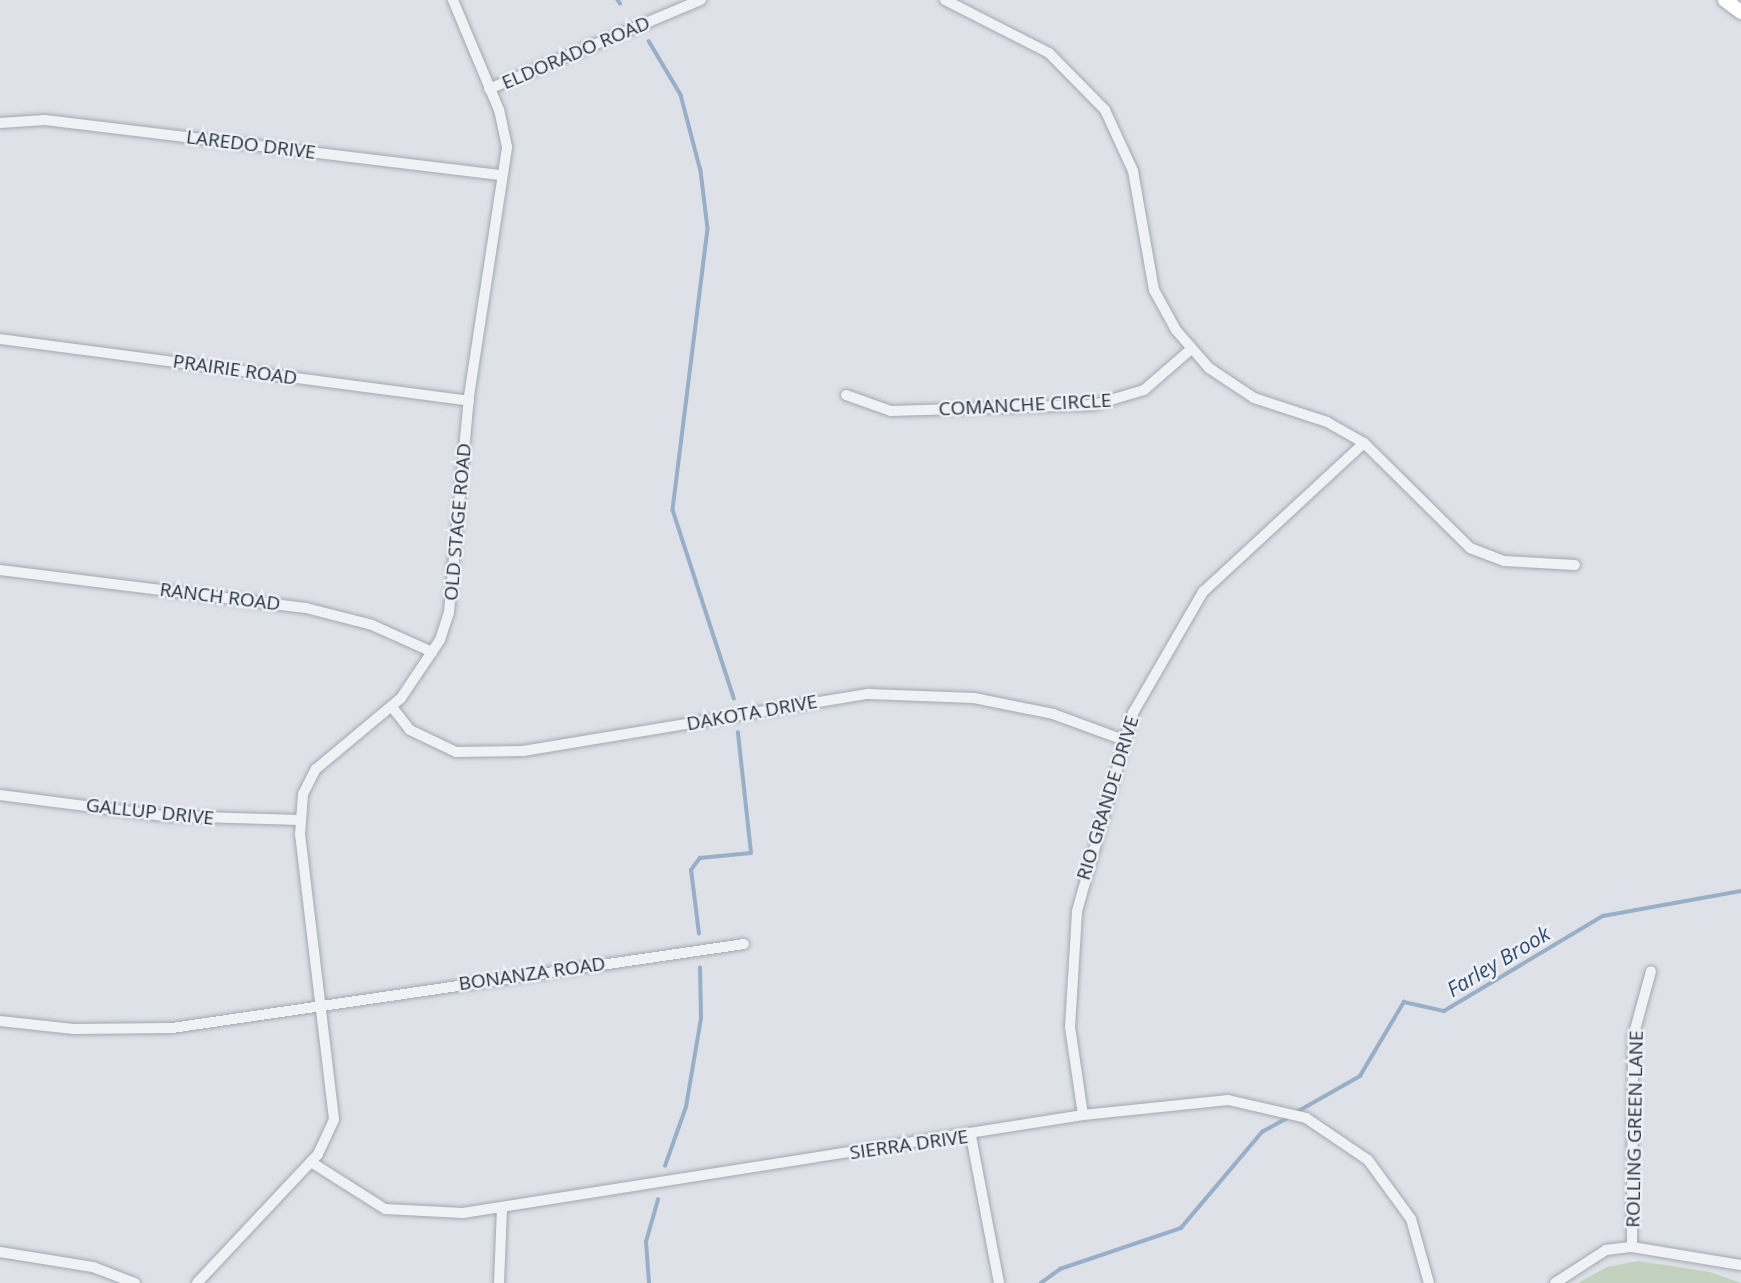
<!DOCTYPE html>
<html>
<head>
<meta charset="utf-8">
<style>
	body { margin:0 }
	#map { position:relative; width:1741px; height:1283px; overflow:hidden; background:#dee1e7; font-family:"Open Sans",sans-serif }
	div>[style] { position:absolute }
	.green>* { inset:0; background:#c3d1bf }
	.stream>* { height:3.5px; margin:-1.75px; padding:0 1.75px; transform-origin:1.75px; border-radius:1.75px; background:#99aec7 }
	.roads { filter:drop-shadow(0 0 2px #a3a8b1) drop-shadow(0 0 2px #a3a8b1) }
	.street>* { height:10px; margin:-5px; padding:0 5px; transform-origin:5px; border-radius:5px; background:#f0f2f6 }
	.secondary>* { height:14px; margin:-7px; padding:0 7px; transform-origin:7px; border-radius:7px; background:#fff }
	span { translate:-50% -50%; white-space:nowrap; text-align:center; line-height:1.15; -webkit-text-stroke:5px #edf0f5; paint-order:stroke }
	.street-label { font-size:19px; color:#272f3e }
	.water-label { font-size:21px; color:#324c71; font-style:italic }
</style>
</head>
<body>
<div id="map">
	<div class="green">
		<div style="clip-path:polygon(1638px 1261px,1710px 1272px,1741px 1283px,1578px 1283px,1607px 1267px)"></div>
	</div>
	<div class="stream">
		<div style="left:618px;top:0;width:4px;rotate:56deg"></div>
		<div style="left:649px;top:41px;width:63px;rotate:59.3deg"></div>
		<div style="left:681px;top:95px;width:79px;rotate:75.3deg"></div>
		<div style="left:701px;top:171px;width:58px;rotate:83.1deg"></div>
		<div style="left:708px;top:229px;width:283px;rotate:97.1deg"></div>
		<div style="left:673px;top:510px;width:198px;rotate:72deg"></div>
		<div style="left:699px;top:934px;width:64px;rotate:-97.1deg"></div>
		<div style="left:691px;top:870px;width:15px;rotate:-53deg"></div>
		<div style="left:700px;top:858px;width:51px;rotate:-5.6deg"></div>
		<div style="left:751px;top:853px;width:121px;rotate:-96.2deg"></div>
		<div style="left:1295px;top:1113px;width:75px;rotate:-29.6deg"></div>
		<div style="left:1360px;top:1076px;width:86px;rotate:-59.3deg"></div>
		<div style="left:1404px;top:1002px;width:41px;rotate:12.7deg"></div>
		<div style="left:1444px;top:1011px;width:185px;rotate:-30.9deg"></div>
		<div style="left:1603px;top:916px;width:140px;rotate:-10.3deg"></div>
		<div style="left:665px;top:1166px;width:63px;rotate:-70.4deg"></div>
		<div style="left:686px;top:1107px;width:90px;rotate:-80.4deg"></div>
		<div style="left:701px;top:1018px;width:50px;rotate:-91.1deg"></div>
		<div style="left:649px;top:1283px;width:41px;rotate:-94.2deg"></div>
		<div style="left:646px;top:1242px;width:44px;rotate:-74.1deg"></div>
		<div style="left:1041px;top:1283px;width:24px;rotate:-36deg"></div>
		<div style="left:1060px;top:1269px;width:128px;rotate:-18.7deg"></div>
		<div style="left:1181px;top:1228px;width:126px;rotate:-49.8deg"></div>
		<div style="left:1262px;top:1132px;width:31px;rotate:-29deg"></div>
	</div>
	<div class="roads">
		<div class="street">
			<div style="left:945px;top:0;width:117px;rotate:27deg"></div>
			<div style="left:1049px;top:53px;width:80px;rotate:45.5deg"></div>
			<div style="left:1105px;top:110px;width:67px;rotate:65.3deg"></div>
			<div style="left:1133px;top:171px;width:121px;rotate:80deg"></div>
			<div style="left:1154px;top:290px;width:46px;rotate:61.2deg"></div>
			<div style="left:1176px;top:330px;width:50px;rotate:49deg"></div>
			<div style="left:1209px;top:368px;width:54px;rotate:33.7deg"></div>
			<div style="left:1254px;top:398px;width:77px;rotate:18.2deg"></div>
			<div style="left:1327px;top:422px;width:43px;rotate:29.6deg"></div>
			<div style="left:1364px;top:443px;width:149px;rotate:44.7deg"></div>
			<div style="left:1470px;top:548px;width:36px;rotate:21deg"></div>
			<div style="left:1504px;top:561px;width:71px;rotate:3.2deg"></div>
			<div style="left:489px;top:89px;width:230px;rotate:-22.8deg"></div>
			<div style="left:0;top:123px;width:45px;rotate:-3.8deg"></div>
			<div style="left:45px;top:120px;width:460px;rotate:6.9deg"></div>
			<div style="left:0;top:339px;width:473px;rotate:7.5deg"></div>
			<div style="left:846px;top:395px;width:48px;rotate:19.6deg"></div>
			<div style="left:891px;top:411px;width:203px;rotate:-1.7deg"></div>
			<div style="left:1094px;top:405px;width:52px;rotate:-16.7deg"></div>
			<div style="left:1144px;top:390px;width:61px;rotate:-41deg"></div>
			<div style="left:0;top:570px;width:308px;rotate:7.1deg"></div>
			<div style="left:306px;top:608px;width:68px;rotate:14.4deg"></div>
			<div style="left:372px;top:625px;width:66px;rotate:24.2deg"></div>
			<div style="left:392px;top:707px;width:29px;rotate:52deg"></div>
			<div style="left:410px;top:730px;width:51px;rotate:25.6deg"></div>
			<div style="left:456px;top:752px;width:67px;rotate:-0.9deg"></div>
			<div style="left:523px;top:751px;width:351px;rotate:-9.4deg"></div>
			<div style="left:869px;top:694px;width:105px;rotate:2.2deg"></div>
			<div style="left:974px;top:698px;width:81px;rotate:11.4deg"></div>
			<div style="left:1053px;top:714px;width:76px;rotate:20.1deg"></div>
			<div style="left:0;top:795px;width:166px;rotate:7.3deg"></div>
			<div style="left:165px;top:816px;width:136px;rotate:1.7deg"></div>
			<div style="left:0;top:1021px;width:74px;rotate:6.2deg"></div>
			<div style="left:74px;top:1029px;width:98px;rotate:-0.6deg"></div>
			<div style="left:172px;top:1028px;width:578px;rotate:-8.35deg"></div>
			<div style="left:1083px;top:1115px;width:89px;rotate:-98.4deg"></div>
			<div style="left:1070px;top:1027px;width:116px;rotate:-86.5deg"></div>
			<div style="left:1077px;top:911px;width:206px;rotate:-74.2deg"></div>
			<div style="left:1133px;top:713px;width:140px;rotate:-60deg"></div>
			<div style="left:1203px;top:592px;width:219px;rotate:-42.8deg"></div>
			<div style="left:971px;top:1136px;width:150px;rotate:79.2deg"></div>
			<div style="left:311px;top:1162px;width:88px;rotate:32.4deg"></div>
			<div style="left:385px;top:1209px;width:78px;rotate:2.9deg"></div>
			<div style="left:463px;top:1213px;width:628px;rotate:-8.98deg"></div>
			<div style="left:1083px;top:1115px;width:146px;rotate:-5.9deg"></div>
			<div style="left:1228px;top:1100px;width:80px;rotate:13deg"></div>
			<div style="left:1306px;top:1118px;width:75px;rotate:34.1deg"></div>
			<div style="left:1368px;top:1160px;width:73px;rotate:53.9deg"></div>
			<div style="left:1411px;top:1219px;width:66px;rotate:74.3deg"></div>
			<div style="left:1632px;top:1247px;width:210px;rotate:-89.7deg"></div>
			<div style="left:1633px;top:1037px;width:68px;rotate:-74.7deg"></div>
			<div style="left:0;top:1252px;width:94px;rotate:9.2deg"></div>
			<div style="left:93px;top:1267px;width:45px;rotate:20.9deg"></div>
			<div style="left:197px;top:1283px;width:177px;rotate:-46.8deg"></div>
			<div style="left:318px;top:1154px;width:38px;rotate:-65deg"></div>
			<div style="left:334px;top:1119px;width:286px;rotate:-96.8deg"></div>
			<div style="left:300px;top:835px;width:41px;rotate:-85.8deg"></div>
			<div style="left:303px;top:794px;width:28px;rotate:-63deg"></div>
			<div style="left:316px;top:769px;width:111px;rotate:-39.9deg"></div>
			<div style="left:401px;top:698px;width:70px;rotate:-56.1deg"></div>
			<div style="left:440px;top:640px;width:29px;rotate:-72deg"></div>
			<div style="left:449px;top:612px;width:217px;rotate:-84.7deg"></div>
			<div style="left:469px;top:396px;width:252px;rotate:-81.3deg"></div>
			<div style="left:507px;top:147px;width:38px;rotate:-102deg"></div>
			<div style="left:499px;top:110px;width:119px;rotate:-112.7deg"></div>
			<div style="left:499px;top:1283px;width:74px;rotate:-87.7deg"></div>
			<div style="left:1555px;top:1283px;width:61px;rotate:-32.9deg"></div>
			<div style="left:1606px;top:1250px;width:26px;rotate:-7deg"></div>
			<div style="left:1632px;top:1247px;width:110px;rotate:9.4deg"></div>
		</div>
		<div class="secondary">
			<div style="left:1725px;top:0;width:20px;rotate:37deg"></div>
		</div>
	</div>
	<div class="street-label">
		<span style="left:576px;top:53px;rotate:-23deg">ELDORADO ROAD</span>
		<span style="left:251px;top:145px;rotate:7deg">LAREDO DRIVE</span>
		<span style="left:235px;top:370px;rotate:8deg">PRAIRIE ROAD</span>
		<span style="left:1025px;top:405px;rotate:-3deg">COMANCHE CIRCLE</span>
		<span style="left:458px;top:522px;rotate:-85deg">OLD STAGE ROAD</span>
		<span style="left:220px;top:597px;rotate:7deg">RANCH ROAD</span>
		<span style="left:752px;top:713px;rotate:-10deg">DAKOTA DRIVE</span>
		<span style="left:1108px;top:798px;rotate:-73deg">RIO GRANDE DRIVE</span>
		<span style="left:150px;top:812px;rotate:6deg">GALLUP DRIVE</span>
		<span style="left:532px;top:974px;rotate:-8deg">BONANZA ROAD</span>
		<span style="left:1635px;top:1129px;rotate:-89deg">ROLLING GREEN LANE</span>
		<span style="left:909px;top:1145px;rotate:-8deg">SIERRA DRIVE</span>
	</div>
	<div class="water-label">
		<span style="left:1498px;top:961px;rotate:-31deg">Farley Brook</span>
	</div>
</div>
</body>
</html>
